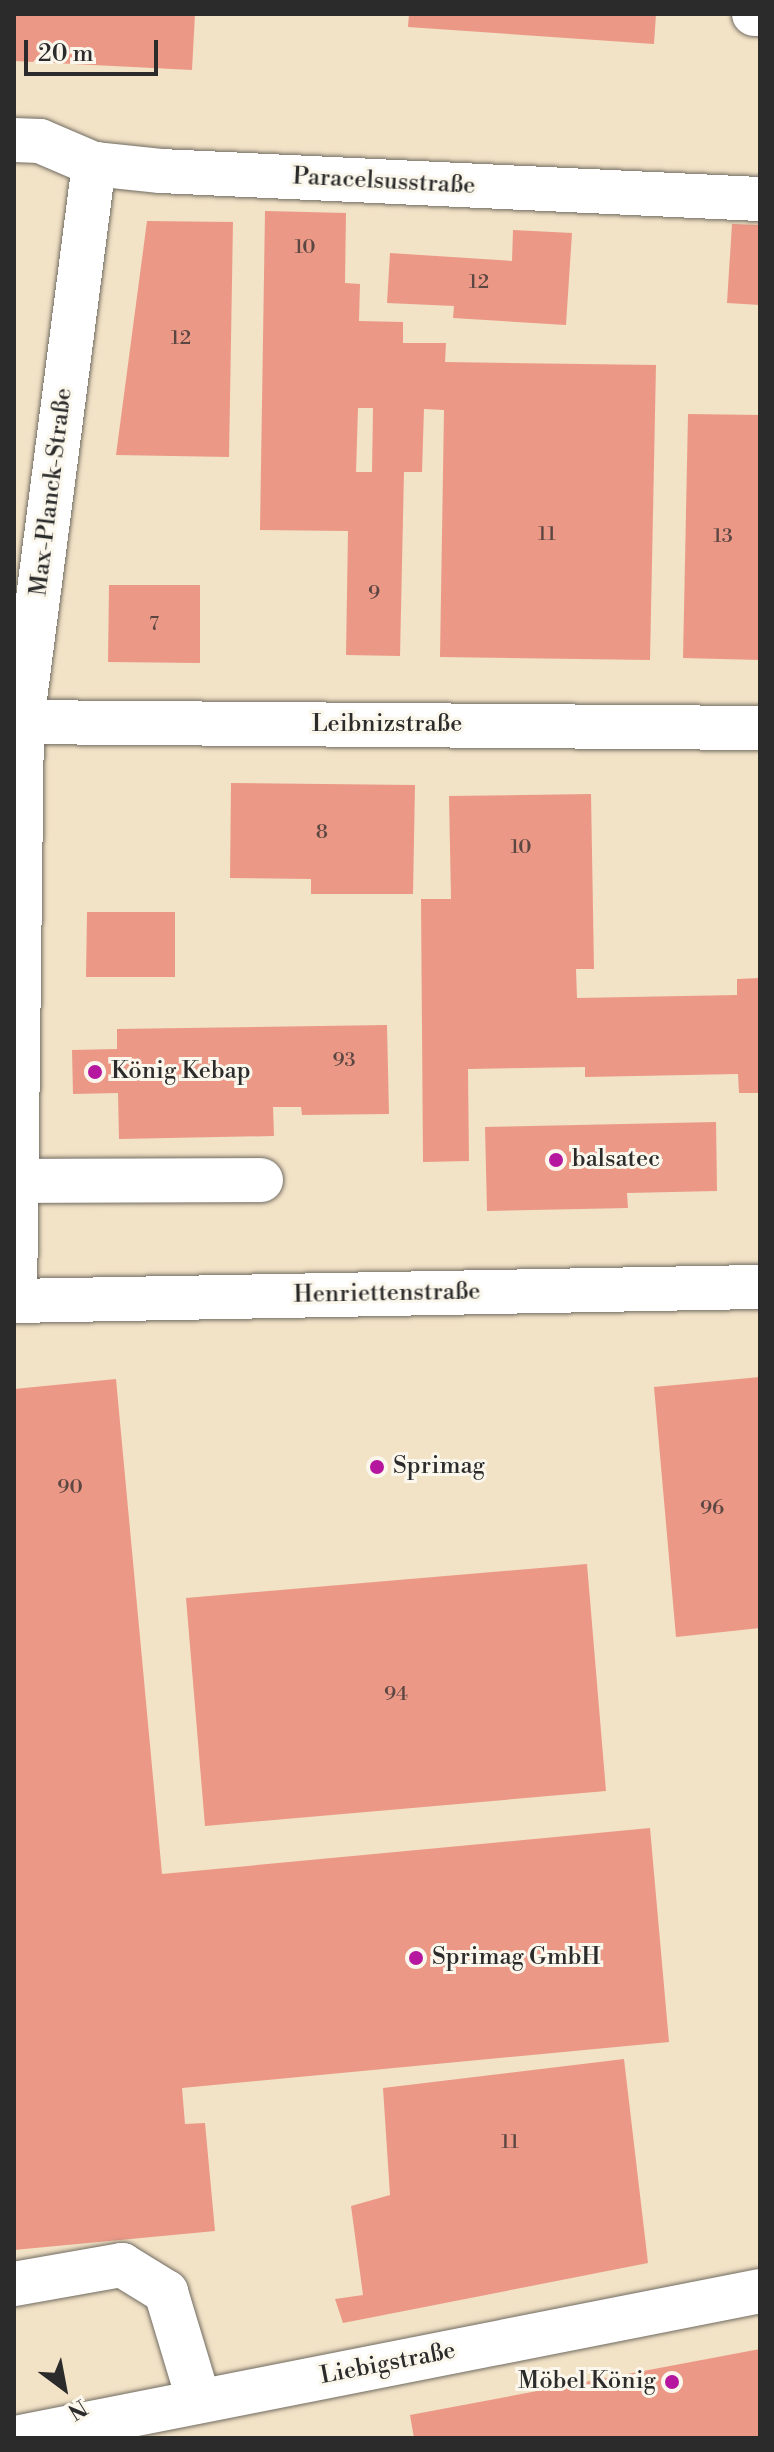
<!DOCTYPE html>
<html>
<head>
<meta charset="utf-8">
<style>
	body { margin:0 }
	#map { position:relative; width:774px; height:2452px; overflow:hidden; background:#f2e2c6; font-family:"Libre Bodoni",serif }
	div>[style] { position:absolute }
	.building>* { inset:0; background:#eb9986 }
	.roads { filter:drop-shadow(0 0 2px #716b61) drop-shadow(0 0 2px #716b61) }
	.minor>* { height:44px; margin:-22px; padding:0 22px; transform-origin:22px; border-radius:22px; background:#fff }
	.dots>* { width:22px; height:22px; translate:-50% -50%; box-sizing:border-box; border:4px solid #fbf7ec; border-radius:50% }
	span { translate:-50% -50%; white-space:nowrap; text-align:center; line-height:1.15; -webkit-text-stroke:6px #fbf7ec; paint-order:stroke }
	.number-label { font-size:20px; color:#5b4642 }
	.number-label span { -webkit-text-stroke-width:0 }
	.street-label { font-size:24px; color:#2b2b2b }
	.poi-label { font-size:24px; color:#2b2b2b }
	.left { translate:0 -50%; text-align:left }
	.right { translate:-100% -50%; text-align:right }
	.frame { position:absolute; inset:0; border:16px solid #2b2b2b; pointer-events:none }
	.north { position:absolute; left:24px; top:2348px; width:80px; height:80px; -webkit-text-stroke:6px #fbf7ec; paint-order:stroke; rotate:148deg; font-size:22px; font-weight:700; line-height:32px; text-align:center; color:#2b2b2b }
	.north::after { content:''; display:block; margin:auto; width:28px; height:36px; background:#2b2b2b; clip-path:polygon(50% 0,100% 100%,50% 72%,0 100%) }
	.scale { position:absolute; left:24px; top:40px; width:134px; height:36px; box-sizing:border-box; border:4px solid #2b2b2b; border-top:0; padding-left:10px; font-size:24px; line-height:28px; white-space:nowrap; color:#2b2b2b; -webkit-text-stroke:6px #fbf7ec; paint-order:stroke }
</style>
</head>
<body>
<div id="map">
	<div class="building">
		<div style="clip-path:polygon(14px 14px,195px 14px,192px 70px,14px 61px)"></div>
		<div style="clip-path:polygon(409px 14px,656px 14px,654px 44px,408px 27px)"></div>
		<div style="clip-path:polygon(evenodd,265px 211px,346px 213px,345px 283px,360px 284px,359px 321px,403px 322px,403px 343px,446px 343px,445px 362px,656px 365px,650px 660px,440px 657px,444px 410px,424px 409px,422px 472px,404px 472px,400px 656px,346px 655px,348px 531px,260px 530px,265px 211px,358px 408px,373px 408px,372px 472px,356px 472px,358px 408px)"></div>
		<div style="clip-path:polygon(147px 221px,233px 222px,229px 457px,116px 455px)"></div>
		<div style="clip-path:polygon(732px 224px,760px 225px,760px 305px,727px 303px)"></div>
		<div style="clip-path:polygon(513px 230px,572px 233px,566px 325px,453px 318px,454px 306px,387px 303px,390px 253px,512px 261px)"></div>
		<div style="clip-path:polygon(688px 414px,760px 415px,760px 660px,683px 658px)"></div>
		<div style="clip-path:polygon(109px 585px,200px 585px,200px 663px,108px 662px)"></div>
		<div style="clip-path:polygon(231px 783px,415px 785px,413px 894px,311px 894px,311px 879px,230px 878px)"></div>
		<div style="clip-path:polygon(591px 794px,594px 969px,576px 969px,577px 998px,737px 995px,737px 979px,760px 978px,760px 1093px,739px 1093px,738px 1074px,585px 1077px,585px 1067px,468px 1069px,469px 1161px,423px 1162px,421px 899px,451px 899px,449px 796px)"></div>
		<div style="clip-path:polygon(87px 912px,175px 912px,175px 977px,86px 977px)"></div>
		<div style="clip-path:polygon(387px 1025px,389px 1114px,302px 1115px,301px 1107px,273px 1107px,274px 1136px,119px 1139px,118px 1093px,73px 1094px,72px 1050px,117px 1049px,117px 1029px)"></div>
		<div style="clip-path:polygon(716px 1122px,717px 1191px,627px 1193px,628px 1208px,487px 1211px,485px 1127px)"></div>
		<div style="clip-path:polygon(760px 1377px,760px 1628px,676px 1637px,654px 1387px)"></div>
		<div style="clip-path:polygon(116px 1379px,162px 1874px,650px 1828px,669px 2042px,182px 2088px,185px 2124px,205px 2123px,215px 2231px,14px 2250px,14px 1389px)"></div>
		<div style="clip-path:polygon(587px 1564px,606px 1791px,205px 1826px,186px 1598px)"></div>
		<div style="clip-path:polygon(624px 2059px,648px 2263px,343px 2323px,335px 2299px,363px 2295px,351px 2206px,390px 2195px,383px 2088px)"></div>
		<div style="clip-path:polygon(760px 2349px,760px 2438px,414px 2438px,410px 2415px)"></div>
	</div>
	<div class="roads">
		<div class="minor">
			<div style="left:754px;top:14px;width:6px"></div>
			<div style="left:14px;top:140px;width:26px;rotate:2deg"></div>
			<div style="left:40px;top:141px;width:59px;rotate:23.1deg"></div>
			<div style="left:94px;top:164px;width:67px;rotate:6deg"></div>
			<div style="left:161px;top:171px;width:600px;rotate:2.68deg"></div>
			<div style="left:14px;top:722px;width:746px;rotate:0.46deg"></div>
			<div style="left:17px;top:1181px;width:244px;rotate:-0.2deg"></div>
			<div style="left:14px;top:1301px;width:746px;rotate:-1.08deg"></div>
			<div style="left:15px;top:1301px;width:579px;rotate:-89.31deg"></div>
			<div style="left:22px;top:722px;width:563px;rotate:-82.65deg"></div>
			<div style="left:14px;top:2284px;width:110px;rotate:-10deg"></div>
			<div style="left:122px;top:2265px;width:52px;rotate:31.5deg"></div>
			<div style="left:166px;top:2292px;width:114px;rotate:73.2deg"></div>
			<div style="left:15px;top:2438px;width:759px;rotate:-11.16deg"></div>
		</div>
	</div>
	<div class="dots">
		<div style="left:95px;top:1072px;background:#b5179e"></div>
		<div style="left:556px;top:1160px;background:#b5179e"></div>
		<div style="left:377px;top:1467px;background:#b5179e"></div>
		<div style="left:416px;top:1958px;background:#b5179e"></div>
		<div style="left:672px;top:2382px;background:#b5179e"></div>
	</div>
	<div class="number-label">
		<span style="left:305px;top:247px">10</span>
		<span style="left:479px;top:282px">12</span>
		<span style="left:181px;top:338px">12</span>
		<span style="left:547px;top:534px">11</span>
		<span style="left:723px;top:536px">13</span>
		<span style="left:374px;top:593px">9</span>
		<span style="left:154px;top:624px">7</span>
		<span style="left:322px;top:832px">8</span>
		<span style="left:521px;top:847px">10</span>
		<span style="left:344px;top:1060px">93</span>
		<span style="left:70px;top:1487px">90</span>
		<span style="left:712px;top:1508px">96</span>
		<span style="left:396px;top:1694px">94</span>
		<span style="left:510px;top:2142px">11</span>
	</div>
	<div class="street-label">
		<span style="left:384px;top:182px;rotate:3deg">Paracelsusstraße</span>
		<span style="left:52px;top:492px;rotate:-83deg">Max-Planck-Straße</span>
		<span style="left:387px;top:725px">Leibnizstraße</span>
		<span style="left:387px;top:1294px;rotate:-1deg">Henriettenstraße</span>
		<span style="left:388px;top:2364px;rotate:-11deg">Liebigstraße</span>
	</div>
	<div class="poi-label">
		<span class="left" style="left:111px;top:1072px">König Kebap</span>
		<span class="left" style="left:572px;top:1160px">balsatec</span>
		<span class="left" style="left:393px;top:1467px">Sprimag</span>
		<span class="left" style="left:432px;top:1958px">Sprimag GmbH</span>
		<span class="right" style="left:656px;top:2382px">Möbel König</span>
	</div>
	<div class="frame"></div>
	<div class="north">N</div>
	<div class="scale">20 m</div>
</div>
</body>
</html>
